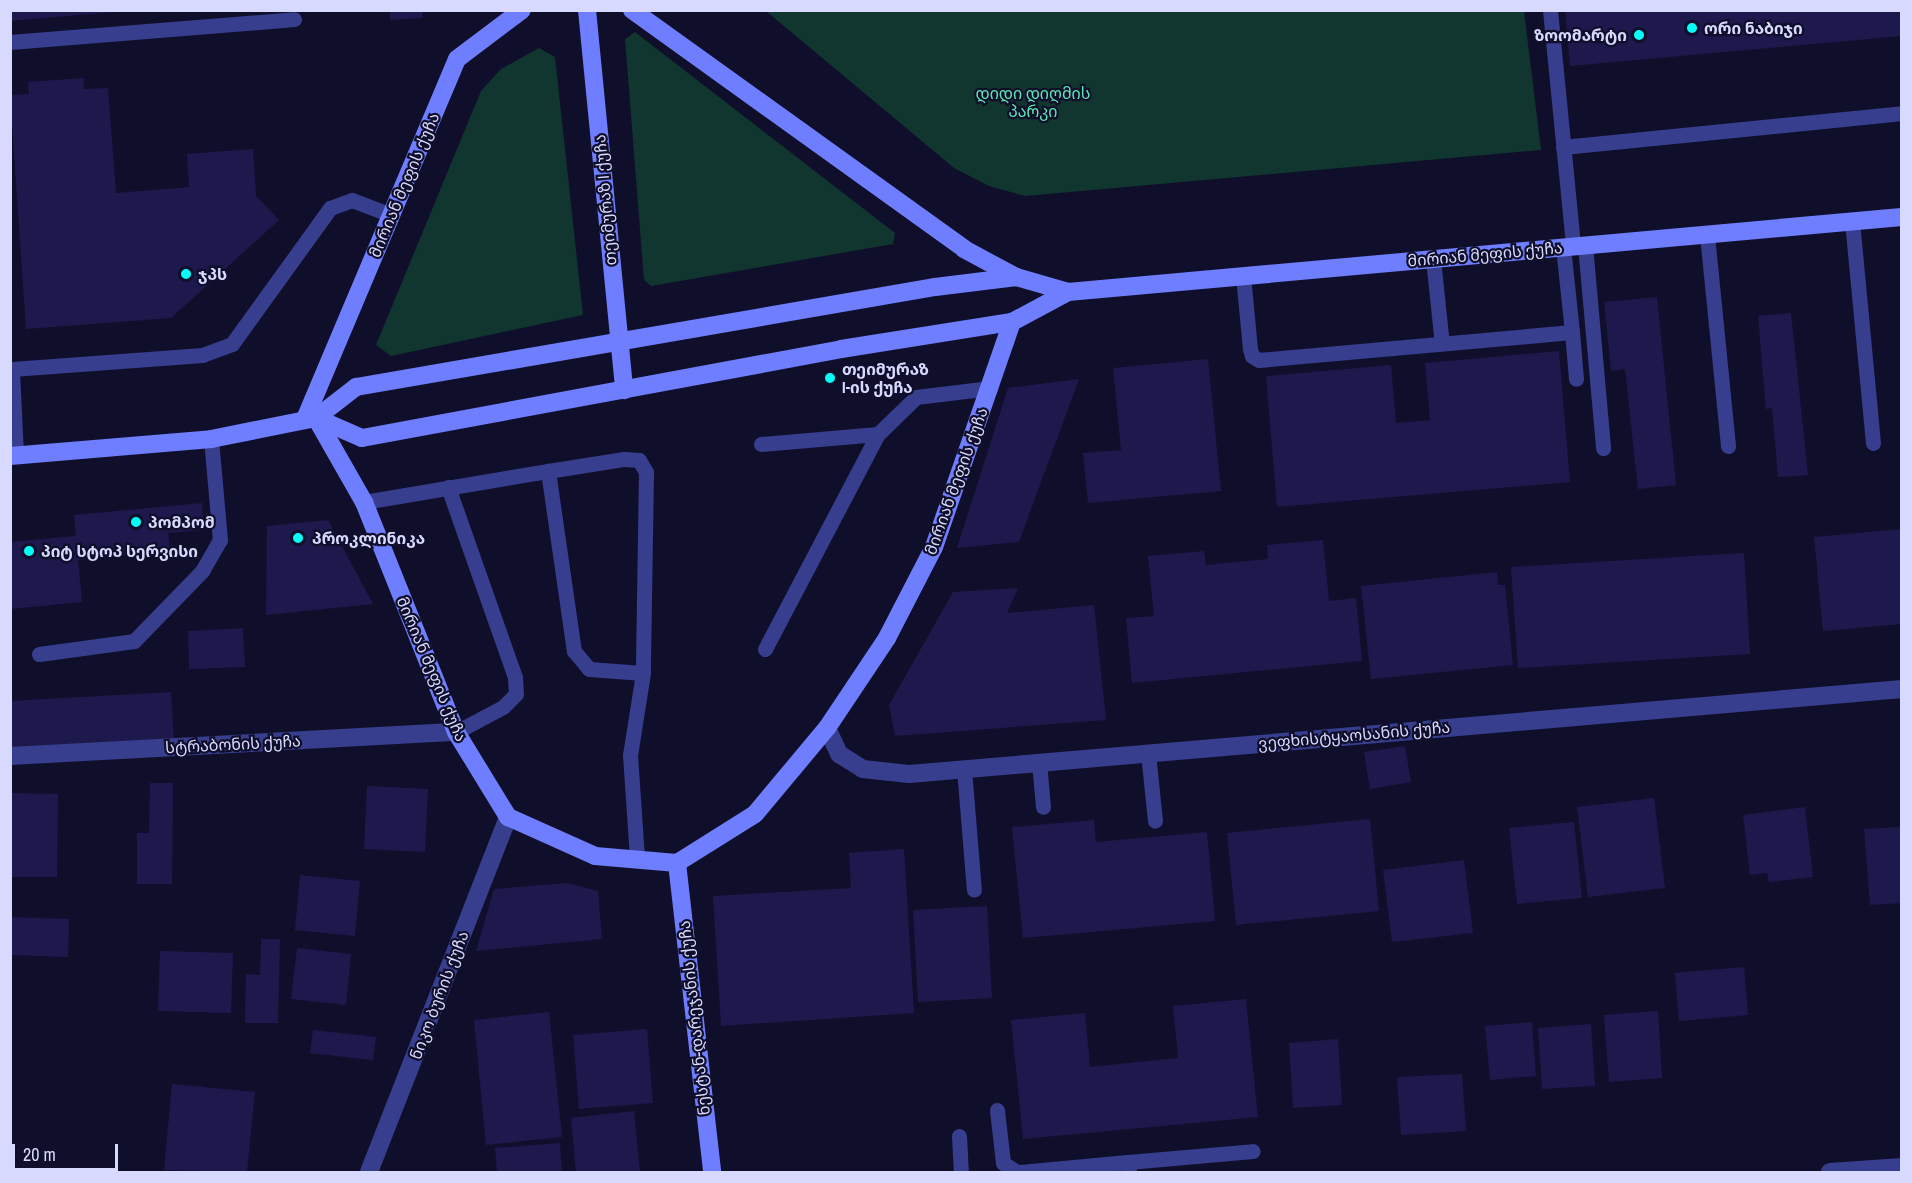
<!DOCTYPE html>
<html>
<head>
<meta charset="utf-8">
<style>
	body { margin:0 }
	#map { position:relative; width:1912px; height:1183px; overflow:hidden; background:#100f2b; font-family:"Archivo Narrow","Noto Sans Georgian",sans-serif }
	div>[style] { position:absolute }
	.green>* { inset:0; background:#11352f }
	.building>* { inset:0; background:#1d194d }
	.lane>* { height:15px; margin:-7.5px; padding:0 7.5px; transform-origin:7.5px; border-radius:7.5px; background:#373e8d }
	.street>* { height:18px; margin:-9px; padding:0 9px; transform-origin:9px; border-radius:9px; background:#373e8d }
	.secondary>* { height:18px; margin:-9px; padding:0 9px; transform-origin:9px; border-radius:9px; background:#6f7eff }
	.dots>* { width:16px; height:16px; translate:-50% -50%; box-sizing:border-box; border:3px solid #100f2b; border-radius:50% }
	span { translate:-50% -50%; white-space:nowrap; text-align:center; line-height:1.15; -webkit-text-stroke:4.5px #100f2b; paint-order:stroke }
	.poi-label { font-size:16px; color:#d8d9ff; font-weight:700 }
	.left { translate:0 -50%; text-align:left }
	.right { translate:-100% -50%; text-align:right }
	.park-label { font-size:16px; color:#5be8b3 }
	.street-label { font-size:16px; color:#d8d9ff }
	.frame { position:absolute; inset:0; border:12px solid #d8d9ff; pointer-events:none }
	.scale { position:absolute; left:12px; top:1144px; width:106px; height:27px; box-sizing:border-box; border:3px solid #d8d9ff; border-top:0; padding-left:8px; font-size:18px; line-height:21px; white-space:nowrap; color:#d8d9ff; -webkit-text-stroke:4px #100f2b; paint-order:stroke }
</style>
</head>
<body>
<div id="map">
	<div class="green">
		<div style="clip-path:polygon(766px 11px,1524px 11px,1541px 150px,1025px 196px,989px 186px,954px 168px)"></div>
		<div style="clip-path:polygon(635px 32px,895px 233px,893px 244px,651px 286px,644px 280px,625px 39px)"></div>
		<div style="clip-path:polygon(539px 48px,555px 57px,583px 315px,391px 356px,376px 345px,481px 91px,501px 69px)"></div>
	</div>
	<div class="building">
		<div style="clip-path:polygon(10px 10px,112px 10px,112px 12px,10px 21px)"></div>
		<div style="clip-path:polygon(390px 10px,422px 10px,423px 18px,390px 20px)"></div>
		<div style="clip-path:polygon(1565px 10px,1902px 10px,1902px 36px,1570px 66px)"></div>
		<div style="clip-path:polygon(83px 78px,84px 89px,108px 88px,116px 193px,189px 187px,187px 154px,253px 149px,256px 196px,279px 220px,171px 318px,26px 329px,10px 95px,29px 94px,28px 82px)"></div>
		<div style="clip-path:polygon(1657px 297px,1676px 485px,1638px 489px,1625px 369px,1611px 371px,1604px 302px)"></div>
		<div style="clip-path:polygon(1791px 313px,1808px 475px,1778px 477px,1772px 408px,1766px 409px,1758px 316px)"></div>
		<div style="clip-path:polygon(1559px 351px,1570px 482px,1277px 507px,1266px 376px,1391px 365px,1396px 423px,1430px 420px,1425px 363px)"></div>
		<div style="clip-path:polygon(1208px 359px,1221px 491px,1088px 503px,1083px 453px,1121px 450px,1113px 368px)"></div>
		<div style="clip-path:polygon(1079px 379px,1019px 542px,957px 548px,1008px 388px)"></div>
		<div style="clip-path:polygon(202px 503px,204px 530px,168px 533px,170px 551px,78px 560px,82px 602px,10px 609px,10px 542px,76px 536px,74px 515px)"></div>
		<div style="clip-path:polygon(328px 520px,373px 604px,266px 615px,267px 526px)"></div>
		<div style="clip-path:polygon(1902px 529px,1902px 624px,1823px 631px,1814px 537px)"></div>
		<div style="clip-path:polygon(1323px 540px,1329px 601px,1356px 598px,1362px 661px,1132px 683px,1126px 618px,1154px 616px,1148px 556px,1204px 551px,1206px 565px,1268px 559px,1267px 545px)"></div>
		<div style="clip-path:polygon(1744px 553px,1750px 654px,1518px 668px,1511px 567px)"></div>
		<div style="clip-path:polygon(1497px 572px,1498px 585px,1505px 585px,1513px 665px,1371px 679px,1361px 586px)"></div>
		<div style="clip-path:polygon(1018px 588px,1007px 613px,1094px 605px,1106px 720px,895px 736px,889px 705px,953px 592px)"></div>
		<div style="clip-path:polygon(243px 628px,245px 667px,189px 669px,188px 631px)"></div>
		<div style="clip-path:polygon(171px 692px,174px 741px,10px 751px,10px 701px)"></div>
		<div style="clip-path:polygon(1405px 746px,1411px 782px,1370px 789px,1364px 752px)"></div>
		<div style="clip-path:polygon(150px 783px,173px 783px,172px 884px,137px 884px,137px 833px,149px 833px)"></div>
		<div style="clip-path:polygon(367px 786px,428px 789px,425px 852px,364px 849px)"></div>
		<div style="clip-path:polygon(10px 793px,58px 794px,57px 877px,10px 877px)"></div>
		<div style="clip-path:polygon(1654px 798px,1665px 888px,1588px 897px,1577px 807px)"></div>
		<div style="clip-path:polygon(1805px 807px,1813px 877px,1769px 882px,1767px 873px,1750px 875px,1743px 815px)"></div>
		<div style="clip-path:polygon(1370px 819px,1379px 911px,1236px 925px,1227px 833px)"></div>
		<div style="clip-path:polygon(1094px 820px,1096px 842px,1207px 832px,1215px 921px,1023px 938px,1012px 827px)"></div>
		<div style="clip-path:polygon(1574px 822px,1582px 898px,1517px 904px,1509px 828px)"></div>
		<div style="clip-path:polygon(1902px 827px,1902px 903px,1870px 905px,1864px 829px)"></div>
		<div style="clip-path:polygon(904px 849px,914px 1013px,721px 1026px,713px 896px,851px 888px,849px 853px)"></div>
		<div style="clip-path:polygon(1464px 860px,1473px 933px,1392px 942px,1383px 870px)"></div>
		<div style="clip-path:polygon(300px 875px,360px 881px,355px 936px,295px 930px)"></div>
		<div style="clip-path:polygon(567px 883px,598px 891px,602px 939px,476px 951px,494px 889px)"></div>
		<div style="clip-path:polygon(987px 906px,992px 998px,918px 1002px,913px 910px)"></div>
		<div style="clip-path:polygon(10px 917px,69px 919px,68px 957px,10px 955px)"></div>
		<div style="clip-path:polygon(261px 939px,280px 939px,278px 1023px,245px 1023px,246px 974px,260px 975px)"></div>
		<div style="clip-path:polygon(297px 948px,351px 954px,346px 1005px,291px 999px)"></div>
		<div style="clip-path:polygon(160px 951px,233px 953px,231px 1013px,158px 1011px)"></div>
		<div style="clip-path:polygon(1744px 967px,1748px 1015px,1679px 1021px,1675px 973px)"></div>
		<div style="clip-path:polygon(1246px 999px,1258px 1117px,1023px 1139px,1011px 1020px,1085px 1013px,1090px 1067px,1178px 1058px,1173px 1006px)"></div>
		<div style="clip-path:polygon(1658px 1011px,1662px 1078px,1609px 1082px,1604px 1015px)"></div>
		<div style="clip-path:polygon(549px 1012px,562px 1137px,486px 1145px,474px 1020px)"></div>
		<div style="clip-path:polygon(1532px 1022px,1536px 1076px,1490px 1080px,1485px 1026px)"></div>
		<div style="clip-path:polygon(1591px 1024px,1595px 1086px,1542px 1089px,1538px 1028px)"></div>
		<div style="clip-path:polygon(647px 1029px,653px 1103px,579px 1109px,573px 1035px)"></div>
		<div style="clip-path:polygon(313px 1030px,376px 1037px,373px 1060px,310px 1053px)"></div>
		<div style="clip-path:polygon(1338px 1039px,1342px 1105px,1293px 1108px,1289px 1043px)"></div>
		<div style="clip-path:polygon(1462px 1074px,1466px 1131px,1401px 1135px,1397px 1077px)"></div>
		<div style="clip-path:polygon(172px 1084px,255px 1092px,247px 1172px,164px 1170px)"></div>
		<div style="clip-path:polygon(634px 1111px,640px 1172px,576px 1172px,571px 1118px)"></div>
		<div style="clip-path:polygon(560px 1143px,562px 1172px,497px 1172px,495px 1148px)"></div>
	</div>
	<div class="lane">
		<div style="left:1550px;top:10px;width:237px;rotate:84.4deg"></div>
		<div style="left:10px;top:42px;width:285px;rotate:-4.6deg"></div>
		<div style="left:1563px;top:147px;width:341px;rotate:-5.7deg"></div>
		<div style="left:1852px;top:221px;width:223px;rotate:84.6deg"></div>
		<div style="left:1707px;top:235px;width:212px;rotate:84.3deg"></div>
		<div style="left:1585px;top:245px;width:204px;rotate:84.9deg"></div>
		<div style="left:1433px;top:259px;width:85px;rotate:84deg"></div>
		<div style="left:1243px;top:276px;width:73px;rotate:84.5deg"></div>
		<div style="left:1250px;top:349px;width:7px;rotate:74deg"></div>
		<div style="left:1252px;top:356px;width:8px;rotate:30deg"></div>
		<div style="left:1259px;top:360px;width:314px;rotate:-5.1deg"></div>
		<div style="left:1572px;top:332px;width:85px;rotate:-96deg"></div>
		<div style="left:1572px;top:332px;width:47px;rotate:85.1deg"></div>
		<div style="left:761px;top:444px;width:117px;rotate:-4.9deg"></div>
		<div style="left:16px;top:455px;width:86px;rotate:-92.7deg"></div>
		<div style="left:12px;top:369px;width:191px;rotate:-4.2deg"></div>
		<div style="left:202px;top:355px;width:32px;rotate:-20deg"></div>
		<div style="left:232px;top:344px;width:168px;rotate:-54.2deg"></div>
		<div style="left:330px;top:208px;width:23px;rotate:-20deg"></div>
		<div style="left:352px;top:200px;width:42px;rotate:21deg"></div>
		<div style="left:548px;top:471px;width:77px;rotate:-9deg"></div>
		<div style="left:624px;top:459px;width:15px;rotate:4deg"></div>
		<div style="left:639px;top:460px;width:14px;rotate:60deg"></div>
		<div style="left:646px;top:472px;width:201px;rotate:90.9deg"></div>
		<div style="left:448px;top:487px;width:201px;rotate:70.6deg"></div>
		<div style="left:515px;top:677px;width:17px;rotate:87deg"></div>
		<div style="left:516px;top:694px;width:18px;rotate:135deg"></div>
		<div style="left:503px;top:707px;width:53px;rotate:152deg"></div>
		<div style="left:364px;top:502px;width:187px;rotate:-9.6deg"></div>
		<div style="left:548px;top:471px;width:182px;rotate:81.8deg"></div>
		<div style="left:574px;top:651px;width:23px;rotate:50deg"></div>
		<div style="left:589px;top:669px;width:54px;rotate:4.2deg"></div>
		<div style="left:643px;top:673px;width:83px;rotate:99deg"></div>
		<div style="left:630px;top:755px;width:104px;rotate:86.1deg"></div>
		<div style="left:765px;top:649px;width:243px;rotate:-62.3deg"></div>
		<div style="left:878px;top:434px;width:53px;rotate:-44.2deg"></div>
		<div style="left:916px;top:397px;width:75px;rotate:-6.9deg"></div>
		<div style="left:39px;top:654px;width:96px;rotate:-7.8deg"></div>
		<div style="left:134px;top:641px;width:98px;rotate:-45.8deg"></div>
		<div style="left:202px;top:571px;width:36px;rotate:-60deg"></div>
		<div style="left:220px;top:540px;width:101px;rotate:-95.1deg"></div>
		<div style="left:1148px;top:753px;width:68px;rotate:84.1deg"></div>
		<div style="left:1039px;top:762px;width:45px;rotate:84.9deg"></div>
		<div style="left:964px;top:769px;width:121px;rotate:85.3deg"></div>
		<div style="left:997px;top:1110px;width:53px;rotate:83.5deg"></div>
		<div style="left:1003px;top:1163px;width:17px;rotate:33deg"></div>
		<div style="left:959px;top:1136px;width:36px;rotate:87deg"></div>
		<div style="left:1020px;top:1172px;width:108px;rotate:-5.3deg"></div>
		<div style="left:1129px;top:1172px;width:10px;rotate:-96deg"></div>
		<div style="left:1128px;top:1162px;width:125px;rotate:-5deg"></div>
	</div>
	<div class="street">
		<div style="left:827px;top:728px;width:29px;rotate:65deg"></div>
		<div style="left:839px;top:754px;width:28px;rotate:32deg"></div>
		<div style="left:863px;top:769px;width:46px;rotate:6.2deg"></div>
		<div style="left:909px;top:774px;width:997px;rotate:-4.89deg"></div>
		<div style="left:10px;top:756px;width:447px;rotate:-3.1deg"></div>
		<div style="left:369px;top:1172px;width:381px;rotate:-68.6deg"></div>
		<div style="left:1830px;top:1172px;width:72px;rotate:-4deg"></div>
	</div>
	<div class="secondary">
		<div style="left:587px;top:10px;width:382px;rotate:84.4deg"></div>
		<div style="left:632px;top:10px;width:409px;rotate:35.7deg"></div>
		<div style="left:964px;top:249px;width:59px;rotate:28.3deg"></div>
		<div style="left:1016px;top:277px;width:54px;rotate:16.1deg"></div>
		<div style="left:1068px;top:292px;width:837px;rotate:-5.14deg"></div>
		<div style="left:316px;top:418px;width:97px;rotate:60.3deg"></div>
		<div style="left:364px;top:502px;width:248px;rotate:68.2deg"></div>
		<div style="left:456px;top:732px;width:100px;rotate:58.5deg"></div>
		<div style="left:508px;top:817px;width:95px;rotate:24.1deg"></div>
		<div style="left:595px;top:856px;width:82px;rotate:4.9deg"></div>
		<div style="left:677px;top:863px;width:92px;rotate:-32.1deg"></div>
		<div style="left:755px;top:814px;width:112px;rotate:-50.1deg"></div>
		<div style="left:827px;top:728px;width:108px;rotate:-56.3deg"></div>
		<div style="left:887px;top:638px;width:102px;rotate:-62.7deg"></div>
		<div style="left:934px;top:547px;width:238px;rotate:-70.9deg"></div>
		<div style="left:316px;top:418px;width:51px;rotate:-37.8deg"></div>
		<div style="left:356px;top:387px;width:588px;rotate:-9.8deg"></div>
		<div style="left:935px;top:287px;width:82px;rotate:-7deg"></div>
		<div style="left:305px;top:419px;width:391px;rotate:-67.1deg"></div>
		<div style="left:457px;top:59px;width:81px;rotate:-37deg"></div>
		<div style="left:10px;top:456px;width:202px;rotate:-4.8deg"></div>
		<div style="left:211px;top:439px;width:107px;rotate:-11.3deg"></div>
		<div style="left:316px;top:418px;width:50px;rotate:23.5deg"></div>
		<div style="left:362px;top:438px;width:487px;rotate:-10.5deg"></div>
		<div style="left:841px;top:349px;width:173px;rotate:-9deg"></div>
		<div style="left:1012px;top:322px;width:64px;rotate:-28.2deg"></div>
		<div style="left:677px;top:863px;width:311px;rotate:83.5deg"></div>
	</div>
	<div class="dots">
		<div style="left:1692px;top:28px;background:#04fff9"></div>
		<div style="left:1639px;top:35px;background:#04fff9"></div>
		<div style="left:186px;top:274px;background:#04fff9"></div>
		<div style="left:830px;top:378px;background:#04fff9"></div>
		<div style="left:136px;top:522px;background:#04fff9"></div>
		<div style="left:298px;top:538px;background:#04fff9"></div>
		<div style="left:29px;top:551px;background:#04fff9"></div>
	</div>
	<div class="poi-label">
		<span class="left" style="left:1704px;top:28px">ორი ნაბიჯი</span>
		<span class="right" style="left:1627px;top:35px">ზოომარტი</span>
		<span class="left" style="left:198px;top:274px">ჯპს</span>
		<span class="left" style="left:842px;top:378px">თეიმურაზ<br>I-ის ქუჩა</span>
		<span class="left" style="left:148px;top:522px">პომპომ</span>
		<span class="left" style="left:312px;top:538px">პროკლინიკა</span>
		<span class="left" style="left:41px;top:551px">პიტ სტოპ სერვისი</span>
	</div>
	<div class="park-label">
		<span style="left:1033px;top:102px">დიდი დიღმის<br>პარკი</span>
	</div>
	<div class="street-label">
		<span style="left:404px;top:185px;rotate:-67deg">მირიან მეფის ქუჩა</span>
		<span style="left:605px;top:200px;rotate:-95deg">თეიმურაზ I ქუჩა</span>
		<span style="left:1485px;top:254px;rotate:-5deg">მირიან მეფის ქუჩა</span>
		<span style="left:956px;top:481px;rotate:-70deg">მირიან მეფის ქუჩა</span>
		<span style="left:432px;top:669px;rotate:67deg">მირიან მეფის ქუჩა</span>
		<span style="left:1354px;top:735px;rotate:-5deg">ვეფხისტყაოსანის ქუჩა</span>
		<span style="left:233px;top:744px;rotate:-3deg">სტრაბონის ქუჩა</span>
		<span style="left:439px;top:995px;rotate:-69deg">ნიკო ბურის ქუჩა</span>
		<span style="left:694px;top:1018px;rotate:-96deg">ნესტან-დარეჯანის ქუჩა</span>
	</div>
	<div class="frame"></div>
	<div class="scale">20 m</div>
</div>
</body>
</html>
